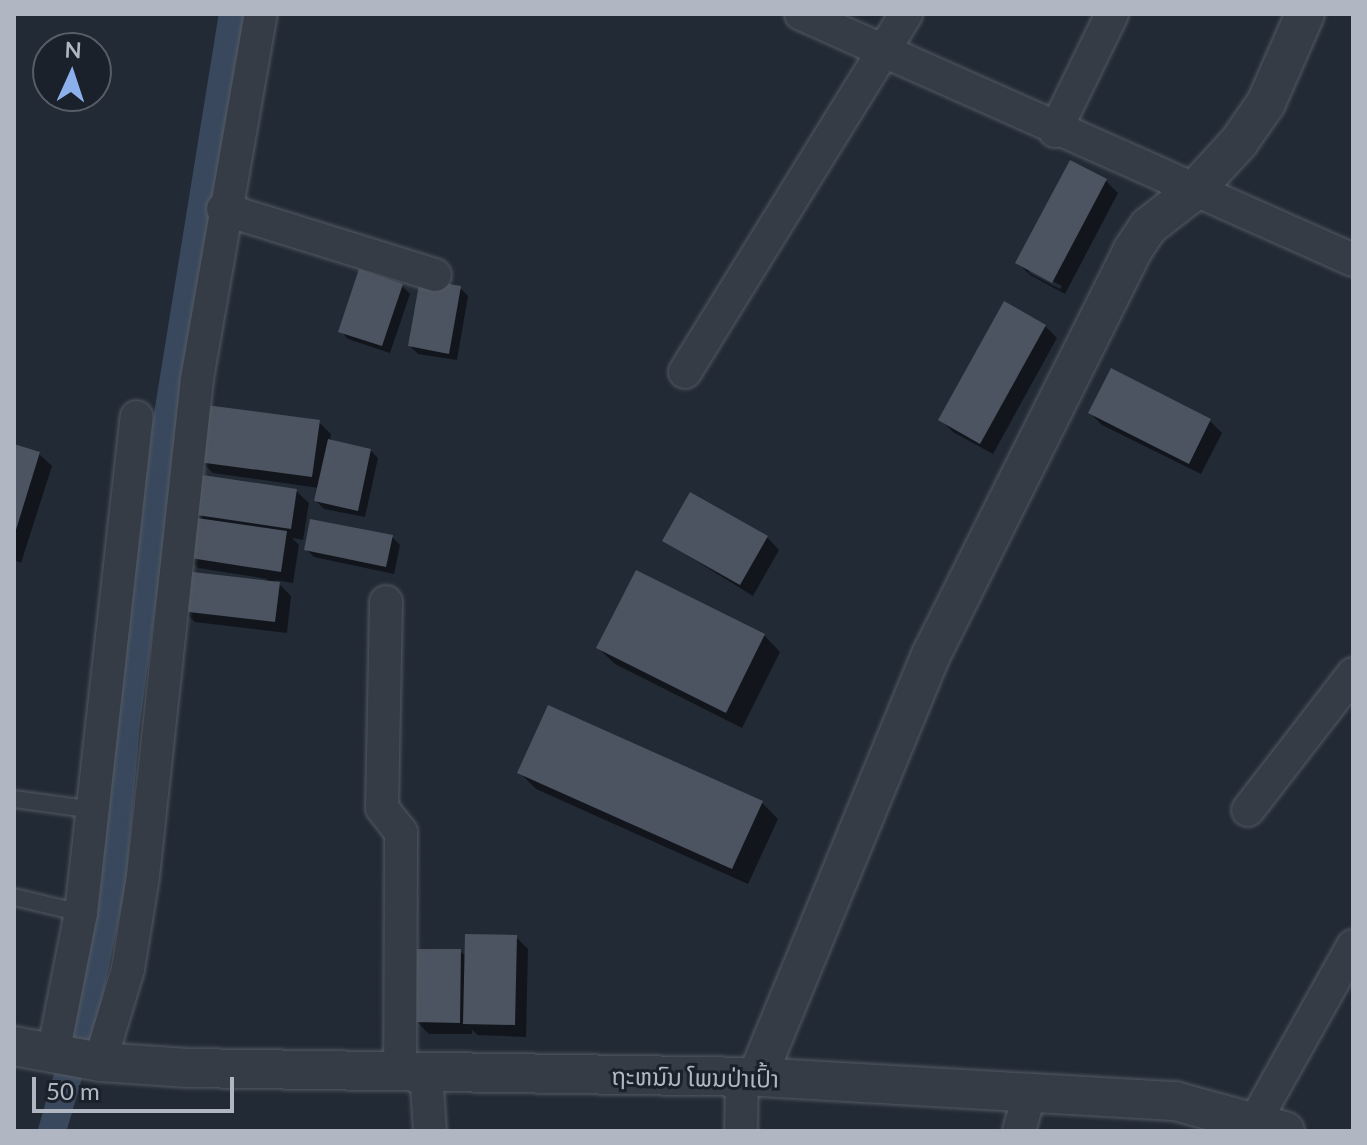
<!DOCTYPE html>
<html>
<head>
<meta charset="utf-8">
<style>
	body { margin:0 }
	#map { position:relative; width:1367px; height:1145px; overflow:hidden; background:#222a35; font-family:Lato,"Noto Sans Lao",sans-serif }
	div>[style] { position:absolute }
	.shadow>* { inset:0; background:#0007 }
	.canal>* { height:28px; margin:-14px; padding:0 14px; transform-origin:14px; border-radius:14px; background:#39485d }
	.building>* { inset:0; background:#4b5460 }
	.roads { filter:drop-shadow(0 0 2px #535a63) drop-shadow(0 0 2px #535a63) }
	.service>* { height:16px; margin:-8px; padding:0 8px; transform-origin:8px; border-radius:8px; background:#363c46 }
	.minor>* { height:32px; margin:-16px; padding:0 16px; transform-origin:16px; border-radius:16px; background:#363c46 }
	.tertiary>* { height:38px; margin:-19px; padding:0 19px; transform-origin:19px; border-radius:19px; background:#363c46 }
	span { translate:-50% -50%; white-space:nowrap; text-align:center; line-height:1.15; -webkit-text-stroke:6px #1b212a; paint-order:stroke }
	.street-label { font-size:24px; color:#b0b7c2 }
	.frame { position:absolute; inset:0; border:16px solid #b0b7c2; pointer-events:none }
	.north { position:absolute; left:32px; top:32px; width:80px; height:80px; box-sizing:border-box; background:#1b212a; border:2px solid #575d67; border-radius:50%; rotate:3deg; font-size:22px; font-weight:700; line-height:32px; text-align:center; color:#b0b7c2 }
	.north::after { content:''; display:block; margin:auto; width:28px; height:36px; background:#8cb0eb; clip-path:polygon(50% 0,100% 100%,50% 72%,0 100%) }
	.scale { position:absolute; left:32px; top:1077px; width:202px; height:36px; box-sizing:border-box; border:4px solid #b0b7c2; border-top:0; padding-left:10px; font-size:24px; line-height:28px; white-space:nowrap; color:#b0b7c2; -webkit-text-stroke:6px #1b212a; paint-order:stroke }
</style>
</head>
<body>
<div id="map">
	<div class="shadow">
		<div style="clip-path:polygon(evenodd,1106px 181px,1118px 193px,1065px 294px,1030px 275px,1018px 263px,1106px 181px,1029px 269px,1062px 286px,1060px 289px,1029px 273px,1029px 269px)"></div>
		<div style="clip-path:polygon(402px 286px,410px 294px,390px 353px,348px 339px,341px 331px)"></div>
		<div style="clip-path:polygon(460px 288px,468px 296px,457px 360px,418px 354px,410px 346px)"></div>
		<div style="clip-path:polygon(1045px 326px,1057px 338px,993px 454px,953px 432px,941px 420px)"></div>
		<div style="clip-path:polygon(1090px 413px,1210px 421px,1222px 433px,1201px 474px,1102px 425px)"></div>
		<div style="clip-path:polygon(319px 422px,331px 434px,330px 442px,370px 450px,378px 458px,365px 517px,324px 509px,316px 501px,319px 488px,213px 473px,200px 461px)"></div>
		<div style="clip-path:polygon(14px 446px,39px 454px,52px 466px,21px 563px,14px 560px)"></div>
		<div style="clip-path:polygon(296px 491px,309px 503px,303px 540px,292px 538px,299px 545px,293px 583px,275px 580px,291px 596px,287px 633px,195px 622px,182px 610px,268px 579px,198px 568px,186px 556px,192px 513px)"></div>
		<div style="clip-path:polygon(392px 537px,400px 545px,394px 574px,314px 557px,306px 549px)"></div>
		<div style="clip-path:polygon(767px 537px,779px 550px,753px 596px,664px 541px)"></div>
		<div style="clip-path:polygon(764px 635px,780px 652px,742px 728px,615px 664px,598px 648px)"></div>
		<div style="clip-path:polygon(520px 773px,762px 803px,778px 819px,748px 884px,536px 789px)"></div>
		<div style="clip-path:polygon(516px 937px,528px 949px,526px 1037px,478px 1035px,472px 1030px,472px 1034px,429px 1034px,417px 1022px,460px 951px,467px 957px)"></div>
	</div>
	<div class="canal">
		<div style="left:52px;top:1131px;width:107px;rotate:-73.8deg"></div>
		<div style="left:82px;top:1028px;width:148px;rotate:-78.3deg"></div>
		<div style="left:112px;top:883px;width:160px;rotate:-85deg"></div>
		<div style="left:126px;top:724px;width:262px;rotate:-82.5deg"></div>
		<div style="left:160px;top:464px;width:456px;rotate:-80.8deg"></div>
	</div>
	<div class="building">
		<div style="clip-path:polygon(1070px 160px,1107px 179px,1052px 283px,1015px 263px)"></div>
		<div style="clip-path:polygon(359px 269px,403px 284px,382px 346px,338px 332px)"></div>
		<div style="clip-path:polygon(420px 279px,461px 286px,449px 354px,408px 346px)"></div>
		<div style="clip-path:polygon(1004px 301px,1046px 325px,980px 444px,938px 420px)"></div>
		<div style="clip-path:polygon(1111px 368px,1211px 419px,1189px 464px,1088px 413px)"></div>
		<div style="clip-path:polygon(206px 405px,320px 420px,312px 477px,198px 462px)"></div>
		<div style="clip-path:polygon(328px 439px,371px 449px,358px 511px,314px 501px)"></div>
		<div style="clip-path:polygon(14px 444px,40px 452px,15px 533px,14px 533px)"></div>
		<div style="clip-path:polygon(196px 474px,297px 489px,291px 529px,190px 514px)"></div>
		<div style="clip-path:polygon(690px 492px,768px 536px,740px 585px,662px 541px)"></div>
		<div style="clip-path:polygon(190px 517px,287px 531px,281px 572px,184px 557px)"></div>
		<div style="clip-path:polygon(310px 519px,393px 535px,386px 567px,304px 550px)"></div>
		<div style="clip-path:polygon(636px 570px,765px 634px,726px 713px,596px 648px)"></div>
		<div style="clip-path:polygon(184px 571px,280px 582px,275px 622px,180px 611px)"></div>
		<div style="clip-path:polygon(548px 705px,763px 801px,732px 869px,517px 773px)"></div>
		<div style="clip-path:polygon(465px 934px,517px 935px,515px 1025px,463px 1024px)"></div>
		<div style="clip-path:polygon(415px 949px,461px 949px,460px 1023px,415px 1022px)"></div>
	</div>
	<div class="roads">
		<div class="service">
			<div style="left:14px;top:799px;width:81px;rotate:7.8deg"></div>
			<div style="left:14px;top:897px;width:69px;rotate:13.4deg"></div>
		</div>
		<div class="minor">
			<div style="left:801px;top:14px;width:604px;rotate:24.02deg"></div>
			<div style="left:1055px;top:131px;width:130px;rotate:-64deg"></div>
			<div style="left:223px;top:209px;width:222px;rotate:17.3deg"></div>
			<div style="left:685px;top:372px;width:421px;rotate:-58.3deg"></div>
			<div style="left:386px;top:602px;width:206px;rotate:91.1deg"></div>
			<div style="left:382px;top:808px;width:31px;rotate:52deg"></div>
			<div style="left:401px;top:832px;width:238px;rotate:90.2deg"></div>
			<div style="left:1248px;top:810px;width:172px;rotate:-52.3deg"></div>
			<div style="left:53px;top:1054px;width:144px;rotate:-78.8deg"></div>
			<div style="left:81px;top:913px;width:499px;rotate:-83.6deg"></div>
			<div style="left:100px;top:1062px;width:97px;rotate:-73.2deg"></div>
			<div style="left:128px;top:969px;width:94px;rotate:-80.8deg"></div>
			<div style="left:143px;top:876px;width:500px;rotate:-83.8deg"></div>
			<div style="left:197px;top:379px;width:371px;rotate:-80.1deg"></div>
			<div style="left:426px;top:1071px;width:60px;rotate:86.2deg"></div>
			<div style="left:1254px;top:1123px;width:203px;rotate:-60.8deg"></div>
			<div style="left:741px;top:1131px;width:54px;rotate:-88.9deg"></div>
			<div style="left:1019px;top:1131px;width:40px;rotate:-74deg"></div>
		</div>
		<div class="tertiary">
			<div style="left:14px;top:1046px;width:87px;rotate:10.5deg"></div>
			<div style="left:100px;top:1062px;width:88px;rotate:3.9deg"></div>
			<div style="left:188px;top:1068px;width:569px;rotate:0.91deg"></div>
			<div style="left:757px;top:1077px;width:419px;rotate:3.3deg"></div>
			<div style="left:1175px;top:1101px;width:114px;rotate:15.3deg"></div>
			<div style="left:757px;top:1077px;width:456px;rotate:-67.6deg"></div>
			<div style="left:931px;top:655px;width:451px;rotate:-63.5deg"></div>
			<div style="left:1132px;top:251px;width:30px;rotate:-56deg"></div>
			<div style="left:1149px;top:226px;width:57px;rotate:-37.9deg"></div>
			<div style="left:1194px;top:191px;width:67px;rotate:-47.4deg"></div>
			<div style="left:1239px;top:142px;width:47px;rotate:-55.3deg"></div>
			<div style="left:1266px;top:103px;width:97px;rotate:-66.3deg"></div>
		</div>
	</div>
	<div class="street-label">
		<span style="left:695px;top:1077px;rotate:1deg">ຖະຫນົນ ໂພນປ່າເປົ້າ</span>
	</div>
	<div class="frame"></div>
	<div class="north">N</div>
	<div class="scale">50 m</div>
</div>
</body>
</html>
